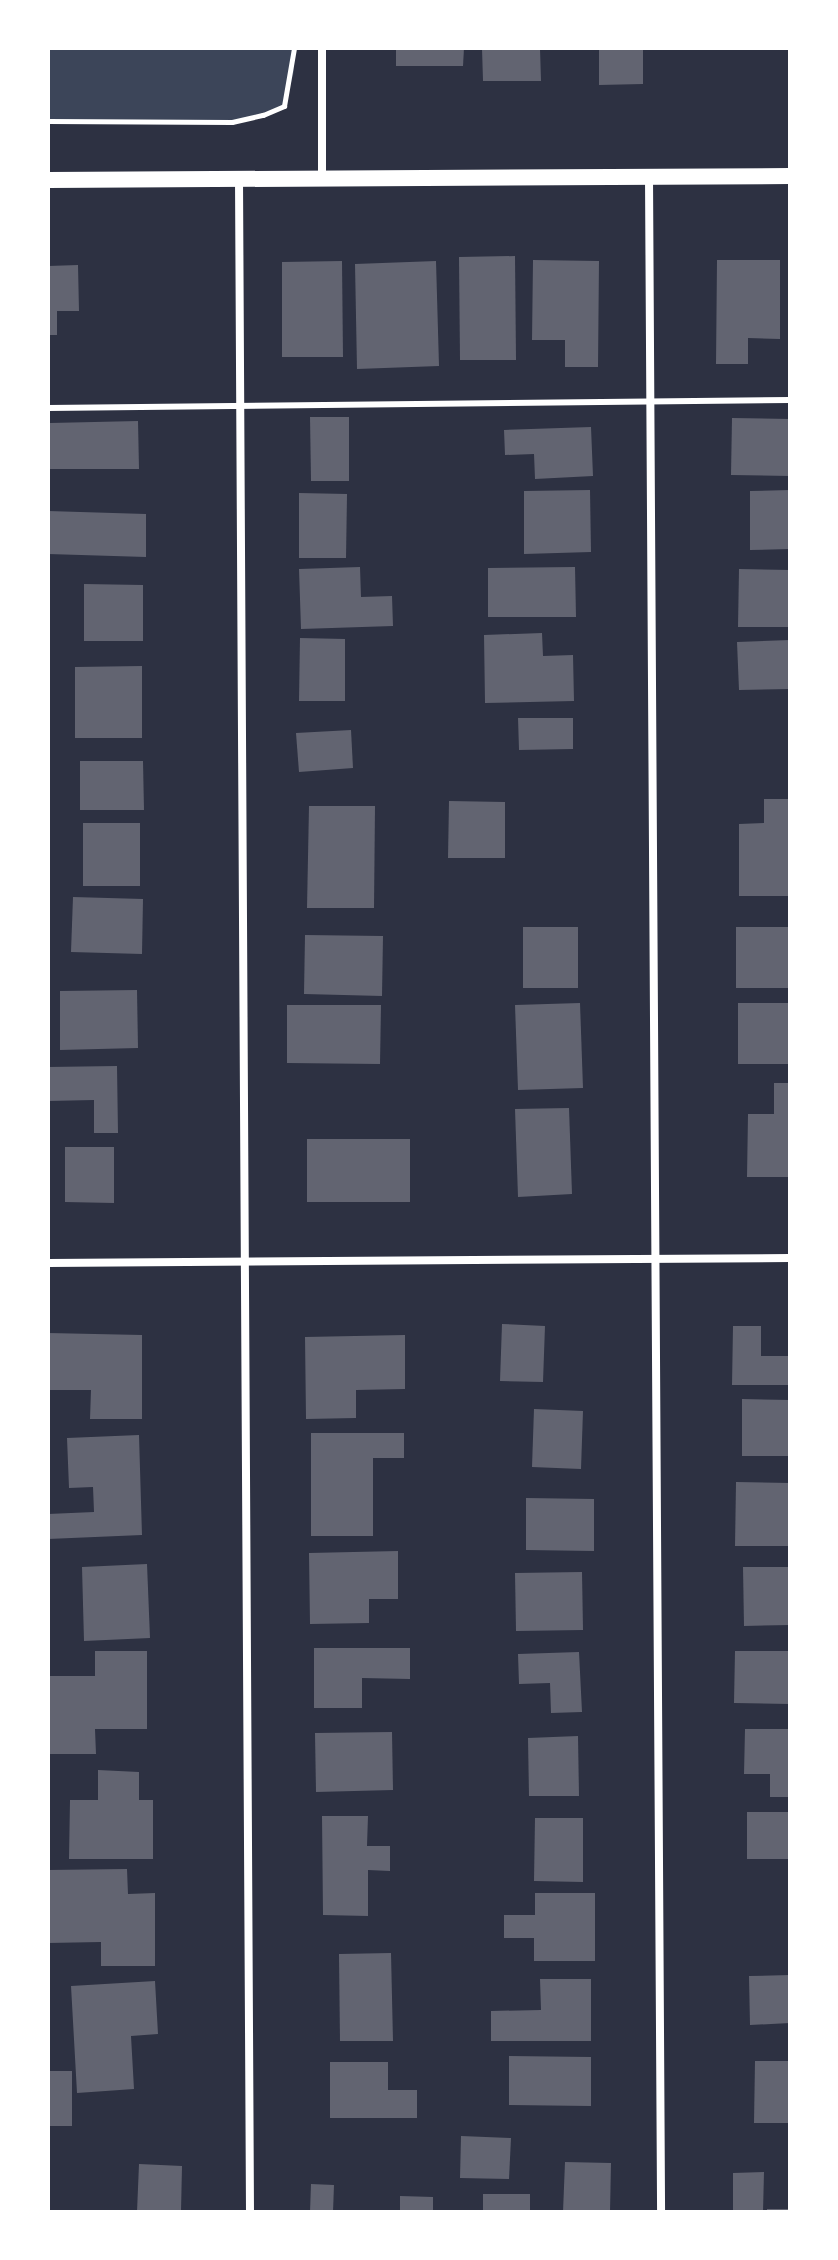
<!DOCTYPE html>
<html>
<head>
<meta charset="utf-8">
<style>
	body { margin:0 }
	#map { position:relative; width:838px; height:2260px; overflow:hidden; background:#2d3142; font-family:"Public Sans",sans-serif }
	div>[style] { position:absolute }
	.green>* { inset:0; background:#3c4559 }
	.building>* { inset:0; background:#626471 }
	.path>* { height:5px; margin:-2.5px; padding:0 2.5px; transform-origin:2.5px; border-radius:2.5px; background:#fff }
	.service>* { height:6px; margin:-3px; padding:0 3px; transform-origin:3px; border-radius:3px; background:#fff }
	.minor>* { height:8px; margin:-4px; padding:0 4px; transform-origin:4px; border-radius:4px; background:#fff }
	.secondary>* { height:16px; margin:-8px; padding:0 8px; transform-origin:8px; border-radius:8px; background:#fff }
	span { translate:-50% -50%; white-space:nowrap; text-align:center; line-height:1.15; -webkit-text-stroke:6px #fff; paint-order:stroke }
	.frame { position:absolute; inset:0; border:50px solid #fff; pointer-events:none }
</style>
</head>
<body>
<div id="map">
	<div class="green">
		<div style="clip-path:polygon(48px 48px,294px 48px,294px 72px,284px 106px,232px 122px,48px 121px)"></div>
	</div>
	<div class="building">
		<div style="clip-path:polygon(396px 48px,464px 48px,463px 66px,396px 66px)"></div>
		<div style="clip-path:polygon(482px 48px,540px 48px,541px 81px,483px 81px)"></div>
		<div style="clip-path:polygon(599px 48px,643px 48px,643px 84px,599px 85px)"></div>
		<div style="clip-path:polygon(515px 256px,516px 360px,460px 360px,459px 257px)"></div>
		<div style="clip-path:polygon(533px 260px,599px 261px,598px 367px,565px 367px,565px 340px,532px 340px)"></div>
		<div style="clip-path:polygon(717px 260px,780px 260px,780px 339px,748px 338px,748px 364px,716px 364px)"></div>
		<div style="clip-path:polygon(342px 261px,343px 357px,282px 357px,282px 262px)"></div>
		<div style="clip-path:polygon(436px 261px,439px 366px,357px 369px,355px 264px)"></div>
		<div style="clip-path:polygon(78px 265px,79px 311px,57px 311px,57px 335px,48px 335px,48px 266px)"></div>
		<div style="clip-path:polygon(310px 417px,349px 417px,349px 481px,311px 481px)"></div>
		<div style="clip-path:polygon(732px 418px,790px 419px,790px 476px,731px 475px)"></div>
		<div style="clip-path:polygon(138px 421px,139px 469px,50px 469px,50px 423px)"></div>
		<div style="clip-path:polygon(591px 427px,593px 476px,535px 479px,534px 454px,505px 455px,504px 430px)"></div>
		<div style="clip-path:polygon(590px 490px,591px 552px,524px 554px,524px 491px)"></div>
		<div style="clip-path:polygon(790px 490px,790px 549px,750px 550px,750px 491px)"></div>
		<div style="clip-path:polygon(299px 493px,347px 494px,346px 558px,299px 558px)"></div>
		<div style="clip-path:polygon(48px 511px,146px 514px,146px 557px,48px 554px)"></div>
		<div style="clip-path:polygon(360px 567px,361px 597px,392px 596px,393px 626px,301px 629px,299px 569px)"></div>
		<div style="clip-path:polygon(575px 567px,576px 617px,488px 617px,488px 568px)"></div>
		<div style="clip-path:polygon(739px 569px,790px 570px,790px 627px,738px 627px)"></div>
		<div style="clip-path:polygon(84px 584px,143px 585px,143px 641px,84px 641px)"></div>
		<div style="clip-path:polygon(542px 633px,543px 656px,573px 655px,574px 701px,485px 703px,484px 635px)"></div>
		<div style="clip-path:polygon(300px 638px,345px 639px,345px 701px,299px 701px)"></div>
		<div style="clip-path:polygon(790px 640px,790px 689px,739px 690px,737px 642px)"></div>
		<div style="clip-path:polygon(142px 666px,142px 738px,75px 738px,75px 667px)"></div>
		<div style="clip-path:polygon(518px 718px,573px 718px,573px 749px,519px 750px)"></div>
		<div style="clip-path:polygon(351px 730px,353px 768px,299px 772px,296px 733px)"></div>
		<div style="clip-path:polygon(80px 761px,143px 761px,144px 810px,80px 810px)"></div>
		<div style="clip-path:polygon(764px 799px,789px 799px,790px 896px,739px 896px,739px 824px,764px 823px)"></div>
		<div style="clip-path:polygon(449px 801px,505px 802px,505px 858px,448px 858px)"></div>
		<div style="clip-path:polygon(309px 806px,375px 806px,374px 908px,307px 908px)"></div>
		<div style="clip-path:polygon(83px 823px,140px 823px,140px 886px,83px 886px)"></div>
		<div style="clip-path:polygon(73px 897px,143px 899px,142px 954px,71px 952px)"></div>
		<div style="clip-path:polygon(523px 927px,578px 927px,578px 988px,523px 988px)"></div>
		<div style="clip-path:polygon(736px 927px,790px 927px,790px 988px,736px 988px)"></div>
		<div style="clip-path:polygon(305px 935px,383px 936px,382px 996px,304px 994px)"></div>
		<div style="clip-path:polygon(137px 990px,138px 1048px,60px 1050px,60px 991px)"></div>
		<div style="clip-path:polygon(580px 1003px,583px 1088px,518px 1090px,515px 1005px)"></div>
		<div style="clip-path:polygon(738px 1003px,790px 1003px,790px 1064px,738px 1064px)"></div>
		<div style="clip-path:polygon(287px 1005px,381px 1005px,380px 1064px,287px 1063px)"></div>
		<div style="clip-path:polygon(117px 1066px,118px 1133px,94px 1133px,94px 1100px,48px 1101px,48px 1067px)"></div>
		<div style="clip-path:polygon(774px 1083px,790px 1083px,790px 1177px,747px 1177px,748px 1114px,774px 1114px)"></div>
		<div style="clip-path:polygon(569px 1108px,572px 1194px,518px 1197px,515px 1109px)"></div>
		<div style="clip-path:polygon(307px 1139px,410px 1139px,410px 1202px,307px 1202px)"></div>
		<div style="clip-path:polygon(65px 1147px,114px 1147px,114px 1203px,65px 1202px)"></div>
		<div style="clip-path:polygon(502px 1324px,545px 1326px,543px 1382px,500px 1381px)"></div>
		<div style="clip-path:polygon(733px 1326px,761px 1326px,761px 1356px,788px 1356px,788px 1385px,732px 1385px)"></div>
		<div style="clip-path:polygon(48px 1333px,142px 1335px,142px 1419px,90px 1419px,91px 1390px,48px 1390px)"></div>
		<div style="clip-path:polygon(405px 1335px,405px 1389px,356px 1390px,356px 1418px,306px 1419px,305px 1337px)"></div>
		<div style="clip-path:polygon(742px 1399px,790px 1400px,790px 1456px,742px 1456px)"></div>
		<div style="clip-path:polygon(534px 1409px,583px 1411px,581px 1469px,532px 1467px)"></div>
		<div style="clip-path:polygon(311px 1433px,404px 1433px,404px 1458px,373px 1458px,373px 1536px,311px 1536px)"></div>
		<div style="clip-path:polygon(139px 1435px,142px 1535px,48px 1539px,48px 1514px,94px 1512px,93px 1487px,69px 1488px,67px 1438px)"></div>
		<div style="clip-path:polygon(736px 1482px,790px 1483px,790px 1546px,735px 1546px)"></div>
		<div style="clip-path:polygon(526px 1498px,594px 1499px,594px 1551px,526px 1550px)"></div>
		<div style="clip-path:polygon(398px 1551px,398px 1599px,369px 1599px,369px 1623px,310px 1624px,309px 1553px)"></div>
		<div style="clip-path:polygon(147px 1564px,150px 1638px,84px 1641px,82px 1567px)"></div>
		<div style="clip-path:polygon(743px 1567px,790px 1567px,790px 1625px,744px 1626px)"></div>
		<div style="clip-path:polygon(582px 1572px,583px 1630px,516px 1631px,515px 1573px)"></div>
		<div style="clip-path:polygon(314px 1648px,410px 1648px,410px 1679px,362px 1678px,362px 1708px,314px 1708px)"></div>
		<div style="clip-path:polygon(95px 1651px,147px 1651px,147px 1729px,95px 1729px,96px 1754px,48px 1754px,48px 1676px,95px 1676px)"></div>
		<div style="clip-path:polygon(735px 1651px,790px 1651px,790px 1704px,734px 1703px)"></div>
		<div style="clip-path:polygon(579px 1652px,582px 1712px,551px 1713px,550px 1683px,519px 1684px,518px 1654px)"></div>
		<div style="clip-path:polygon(745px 1729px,790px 1729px,790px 1797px,770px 1797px,770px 1774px,744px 1774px)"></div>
		<div style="clip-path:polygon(392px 1732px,393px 1790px,316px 1792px,315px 1733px)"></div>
		<div style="clip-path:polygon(578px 1736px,579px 1796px,529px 1796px,528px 1738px)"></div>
		<div style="clip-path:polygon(98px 1770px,139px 1772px,139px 1800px,153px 1800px,153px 1859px,69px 1859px,70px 1800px,98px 1800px)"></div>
		<div style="clip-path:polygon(747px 1812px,790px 1812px,790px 1859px,747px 1859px)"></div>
		<div style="clip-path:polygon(322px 1816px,368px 1816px,367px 1846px,390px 1846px,390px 1871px,368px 1870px,368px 1916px,323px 1915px)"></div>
		<div style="clip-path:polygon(535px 1818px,583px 1818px,583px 1882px,534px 1881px)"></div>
		<div style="clip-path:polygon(127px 1869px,128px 1894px,155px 1893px,155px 1966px,101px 1966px,101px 1942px,48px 1943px,48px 1870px)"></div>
		<div style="clip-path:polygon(535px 1893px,595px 1893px,595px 1961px,534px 1961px,534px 1938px,504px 1938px,504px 1915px,535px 1915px)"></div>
		<div style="clip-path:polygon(391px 1953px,393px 2041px,340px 2041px,339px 1954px)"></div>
		<div style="clip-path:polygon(790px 1975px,790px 2023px,750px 2025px,749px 1976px)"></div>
		<div style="clip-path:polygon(540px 1979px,591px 1979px,591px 2041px,491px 2041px,491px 2011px,541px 2010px)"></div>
		<div style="clip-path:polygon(155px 1981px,158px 2034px,131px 2036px,134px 2089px,77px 2093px,71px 1986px)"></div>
		<div style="clip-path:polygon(509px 2056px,591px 2057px,591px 2106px,509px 2105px)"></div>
		<div style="clip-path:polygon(755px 2061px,790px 2061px,790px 2123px,754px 2123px)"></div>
		<div style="clip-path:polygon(330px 2062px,388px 2062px,388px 2090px,417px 2090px,417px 2118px,330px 2118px)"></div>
		<div style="clip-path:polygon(48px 2071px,72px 2071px,72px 2126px,48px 2126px)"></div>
		<div style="clip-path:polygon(461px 2136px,511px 2138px,509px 2179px,460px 2178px)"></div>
		<div style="clip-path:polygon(565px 2162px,611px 2163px,610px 2212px,563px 2212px)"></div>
		<div style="clip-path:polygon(139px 2164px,182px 2166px,181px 2212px,137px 2212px)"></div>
		<div style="clip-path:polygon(764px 2172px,763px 2212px,733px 2212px,733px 2173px)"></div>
		<div style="clip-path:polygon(311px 2184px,334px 2185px,333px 2212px,310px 2212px)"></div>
		<div style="clip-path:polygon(483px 2194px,530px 2194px,530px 2212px,483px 2212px)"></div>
		<div style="clip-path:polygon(400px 2196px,433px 2197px,433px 2212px,400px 2212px)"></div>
		<div style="clip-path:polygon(767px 2209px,790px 2209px,790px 2212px,767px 2212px)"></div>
	</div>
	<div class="path">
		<div style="left:48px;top:121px;width:184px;rotate:0.3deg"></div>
		<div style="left:232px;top:122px;width:32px;rotate:-13deg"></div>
		<div style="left:263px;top:115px;width:23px;rotate:-23deg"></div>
		<div style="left:284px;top:106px;width:59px;rotate:-80.2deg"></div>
	</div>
	<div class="service">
		<div style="left:48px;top:408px;width:742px;rotate:-0.62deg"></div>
	</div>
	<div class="minor">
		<div style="left:649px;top:177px;width:2035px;rotate:89.66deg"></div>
		<div style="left:322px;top:178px;width:130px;rotate:-90deg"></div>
		<div style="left:239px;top:179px;width:2033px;rotate:89.69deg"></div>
		<div style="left:48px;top:1263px;width:742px;rotate:-0.39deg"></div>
	</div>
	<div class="secondary">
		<div style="left:48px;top:180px;width:742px;rotate:-0.31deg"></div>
	</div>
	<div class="frame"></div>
</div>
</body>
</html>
